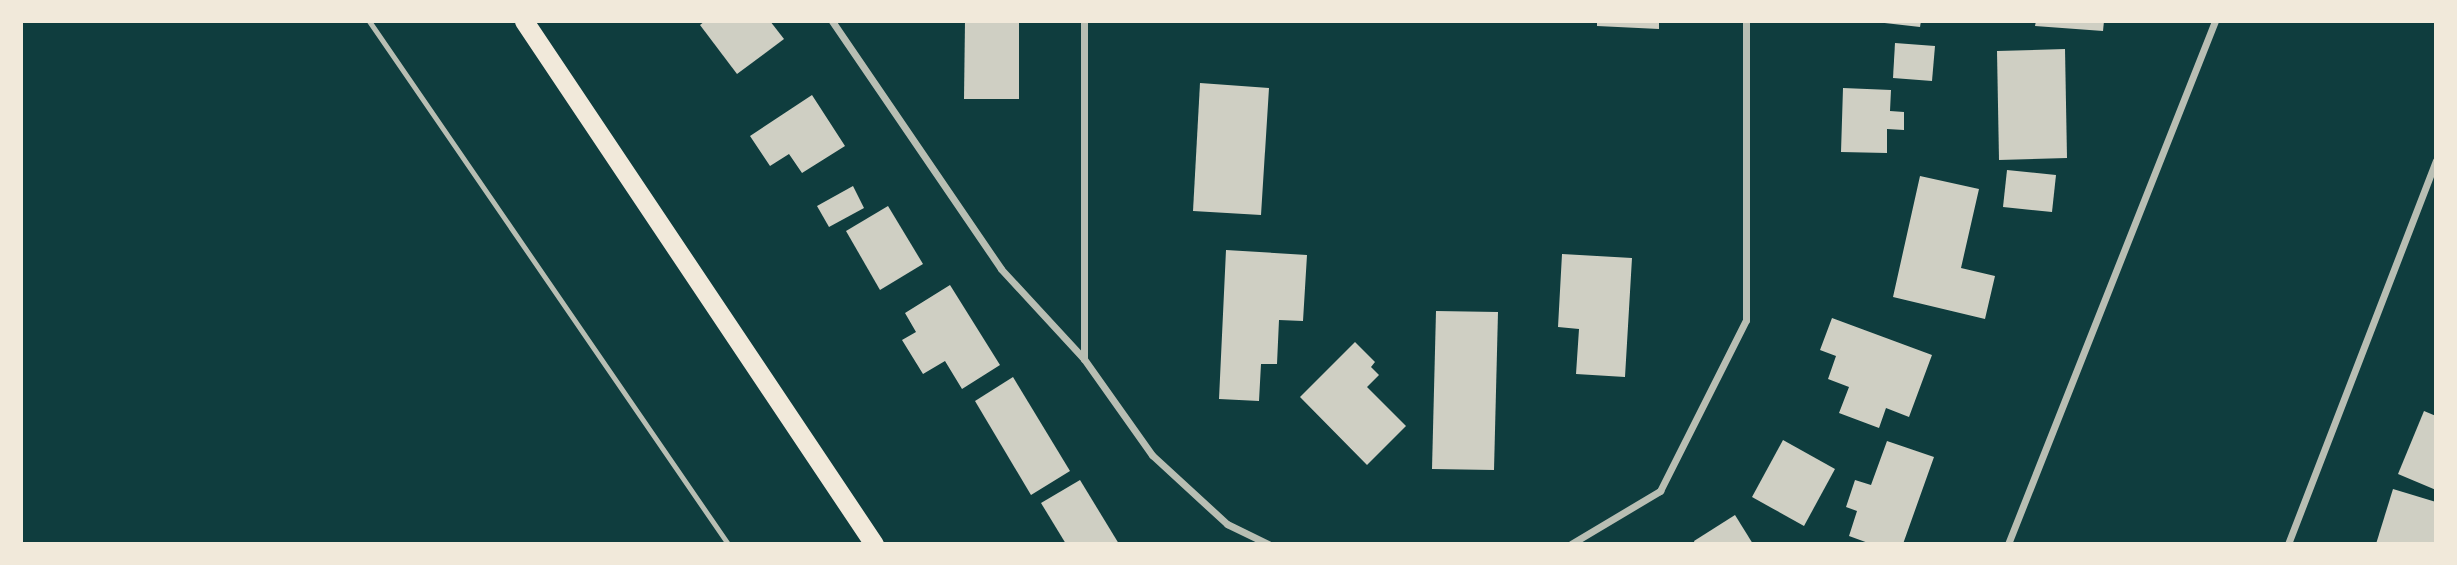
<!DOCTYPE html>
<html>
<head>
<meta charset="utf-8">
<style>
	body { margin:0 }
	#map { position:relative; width:2457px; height:565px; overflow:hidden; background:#0f3d3e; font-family:"Fira Sans Condensed",sans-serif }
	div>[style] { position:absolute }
	.building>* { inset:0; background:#cfcfc3 }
	.service>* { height:5px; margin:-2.5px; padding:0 2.5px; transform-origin:2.5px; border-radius:2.5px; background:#b8beb3 }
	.minor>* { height:7px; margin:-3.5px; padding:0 3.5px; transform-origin:3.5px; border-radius:3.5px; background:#b8beb3 }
	.trunk>* { height:19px; margin:-9.5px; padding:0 9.5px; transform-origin:9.5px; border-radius:9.5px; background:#f1e9da }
	span { translate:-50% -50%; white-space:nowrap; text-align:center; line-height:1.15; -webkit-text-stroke:7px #f1e9da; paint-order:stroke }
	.frame { position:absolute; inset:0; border:23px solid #f1e9da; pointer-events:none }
</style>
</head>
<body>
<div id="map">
	<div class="building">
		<div style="clip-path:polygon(705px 21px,770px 21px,784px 39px,737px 74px,700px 25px)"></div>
		<div style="clip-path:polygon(965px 21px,1019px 21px,1019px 99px,964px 99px)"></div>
		<div style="clip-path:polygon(1597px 21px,1659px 21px,1659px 29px,1597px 26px)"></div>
		<div style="clip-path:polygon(1867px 21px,1921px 21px,1920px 27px)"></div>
		<div style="clip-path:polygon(2036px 21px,2104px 21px,2103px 31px,2035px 26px)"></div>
		<div style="clip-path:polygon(1895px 43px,1935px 46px,1932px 81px,1893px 78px)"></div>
		<div style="clip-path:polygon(2065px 49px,2067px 158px,1999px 160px,1997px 51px)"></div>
		<div style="clip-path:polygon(1200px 83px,1269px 88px,1261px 215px,1193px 211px)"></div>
		<div style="clip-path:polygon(1843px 88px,1891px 90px,1890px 111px,1904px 112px,1904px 130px,1887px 129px,1887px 153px,1841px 152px)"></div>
		<div style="clip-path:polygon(812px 95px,845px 146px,802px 173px,789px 154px,770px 166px,750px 136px)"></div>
		<div style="clip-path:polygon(2007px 170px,2056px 175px,2052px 212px,2003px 207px)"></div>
		<div style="clip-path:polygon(1920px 176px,1979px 189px,1961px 268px,1995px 276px,1985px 319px,1893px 297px)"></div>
		<div style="clip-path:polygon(853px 186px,864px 208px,829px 227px,817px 206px)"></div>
		<div style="clip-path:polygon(888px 206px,923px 264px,880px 290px,846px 231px)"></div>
		<div style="clip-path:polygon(1226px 250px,1307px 255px,1303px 321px,1279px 320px,1277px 364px,1261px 364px,1259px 401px,1219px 399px)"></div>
		<div style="clip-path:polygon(1562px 254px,1632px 258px,1625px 377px,1576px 374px,1579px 329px,1558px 327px)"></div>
		<div style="clip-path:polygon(950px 285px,1000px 365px,962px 389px,945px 361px,923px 374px,902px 340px,916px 332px,905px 313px)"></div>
		<div style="clip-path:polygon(1436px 311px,1498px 312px,1494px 470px,1432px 469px)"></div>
		<div style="clip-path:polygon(1832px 318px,1932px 355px,1909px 417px,1886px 408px,1879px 428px,1839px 413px,1849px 387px,1828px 379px,1836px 356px,1820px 350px)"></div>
		<div style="clip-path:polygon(1355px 342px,1375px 362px,1371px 367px,1379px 375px,1367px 387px,1406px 426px,1367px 465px,1300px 397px)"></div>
		<div style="clip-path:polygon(1013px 377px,1070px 471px,1031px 495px,975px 401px)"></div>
		<div style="clip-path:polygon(2424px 411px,2436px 416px,2436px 490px,2398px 474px)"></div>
		<div style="clip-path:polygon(1783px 440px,1835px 469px,1804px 526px,1752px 497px)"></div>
		<div style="clip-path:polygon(1887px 441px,1934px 457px,1903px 544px,1871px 544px,1849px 536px,1857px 511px,1846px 507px,1855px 480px,1871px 485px)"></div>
		<div style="clip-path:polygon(1080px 480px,1119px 544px,1066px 544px,1041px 503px)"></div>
		<div style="clip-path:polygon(2393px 489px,2436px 502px,2436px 544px,2376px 544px)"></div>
		<div style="clip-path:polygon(1735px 515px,1753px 544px,1695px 544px,1694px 541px)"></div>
	</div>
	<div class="service">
		<div style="left:369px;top:21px;width:634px;rotate:55.53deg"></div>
	</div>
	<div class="minor">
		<div style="left:832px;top:21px;width:300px;rotate:55.7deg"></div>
		<div style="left:1001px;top:269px;width:122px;rotate:47.3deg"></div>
		<div style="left:1084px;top:359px;width:118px;rotate:54.7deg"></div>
		<div style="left:1152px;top:455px;width:102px;rotate:42.6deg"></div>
		<div style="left:1227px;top:524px;width:46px;rotate:26deg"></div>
		<div style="left:1084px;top:21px;width:338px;rotate:90deg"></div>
		<div style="left:1571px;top:544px;width:104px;rotate:-30.8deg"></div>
		<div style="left:1660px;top:491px;width:191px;rotate:-63.3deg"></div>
		<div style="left:1746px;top:320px;width:299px;rotate:-90deg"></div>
		<div style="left:2008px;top:544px;width:562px;rotate:-68.41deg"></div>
		<div style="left:2288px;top:544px;width:411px;rotate:-68.9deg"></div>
	</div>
	<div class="trunk">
		<div style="left:524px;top:21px;width:629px;rotate:56.21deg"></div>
	</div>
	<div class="frame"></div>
</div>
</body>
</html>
